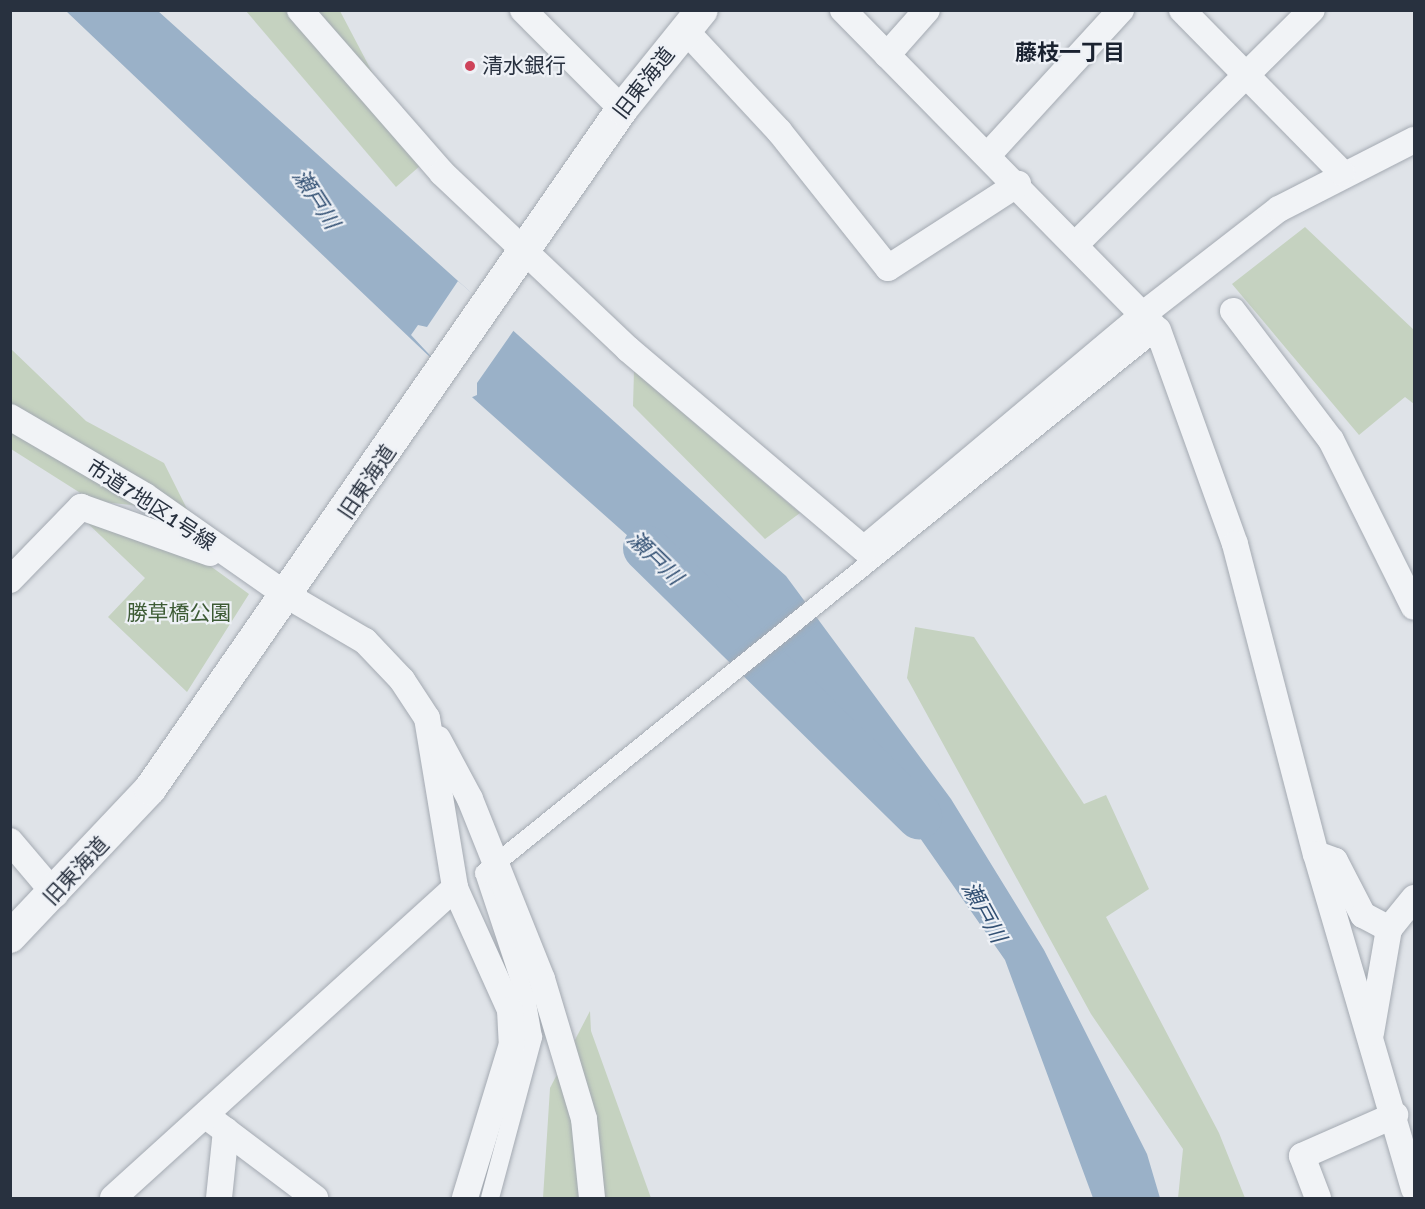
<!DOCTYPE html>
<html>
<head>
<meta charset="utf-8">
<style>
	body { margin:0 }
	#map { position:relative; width:1425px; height:1209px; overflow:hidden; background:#dfe3e8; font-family:Signika,"Noto Sans JP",sans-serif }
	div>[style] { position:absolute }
	.green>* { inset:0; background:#c5d2c0 }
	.water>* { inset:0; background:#9ab1c8 }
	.pier>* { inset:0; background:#dfe3e8 }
	.river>* { height:46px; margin:-23px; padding:0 23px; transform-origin:23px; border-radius:23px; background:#9ab1c8 }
	.roads { filter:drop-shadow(0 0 2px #a4aab2) drop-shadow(0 0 2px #a4aab2) }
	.pedestrian>* { height:18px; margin:-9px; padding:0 9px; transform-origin:9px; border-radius:9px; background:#f1f3f6 }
	.minor>* { height:26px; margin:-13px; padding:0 13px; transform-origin:13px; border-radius:13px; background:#f1f3f6 }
	.tertiary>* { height:32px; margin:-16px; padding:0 16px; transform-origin:16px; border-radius:16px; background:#f1f3f6 }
	.dots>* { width:16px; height:16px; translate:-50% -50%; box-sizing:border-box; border:3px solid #eef1f6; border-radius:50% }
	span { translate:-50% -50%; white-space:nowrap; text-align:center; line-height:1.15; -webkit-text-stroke:4.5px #eef1f6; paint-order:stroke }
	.poi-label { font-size:21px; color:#28313f }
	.left { translate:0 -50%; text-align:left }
	.street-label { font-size:21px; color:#28313f }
	.park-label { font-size:21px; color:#3d5b35 }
	.neighbourhood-label { font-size:22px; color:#1a2230; font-weight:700 }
	.water-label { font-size:22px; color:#325073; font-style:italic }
	.frame { position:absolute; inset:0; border:12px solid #28313f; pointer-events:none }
</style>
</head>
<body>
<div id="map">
	<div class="green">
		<div style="clip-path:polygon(246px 11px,340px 11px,421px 165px,396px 187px)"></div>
		<div style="clip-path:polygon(1305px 227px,1414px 330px,1414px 404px,1405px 397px,1359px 435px,1232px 284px)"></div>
		<div style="clip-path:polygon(10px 348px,86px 421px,164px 463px,188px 511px,93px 501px,11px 449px)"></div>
		<div style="clip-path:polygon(634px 371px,698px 426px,800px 513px,765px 539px,633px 406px)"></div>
		<div style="clip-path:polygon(80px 516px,202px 560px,249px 594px,187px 692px,108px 617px,145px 578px)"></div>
		<div style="clip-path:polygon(915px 627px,974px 637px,1084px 804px,1106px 795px,1149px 889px,1106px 917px,1219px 1133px,1245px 1198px,1178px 1198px,1183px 1149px,1091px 1014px,907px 678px)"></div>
		<div style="clip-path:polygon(590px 1011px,591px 1031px,651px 1198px,543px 1198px,550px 1088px)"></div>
	</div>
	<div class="water">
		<div style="clip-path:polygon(66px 11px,158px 11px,786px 576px,951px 799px,1044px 950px,1147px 1154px,1160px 1198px,1093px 1198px,1005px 960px,874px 772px,692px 593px,473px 398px)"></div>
	</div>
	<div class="pier">
		<div style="clip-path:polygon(458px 281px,514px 330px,477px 383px,477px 395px,470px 398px,411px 335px,418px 325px,427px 327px)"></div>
	</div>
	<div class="river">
		<div style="left:646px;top:548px;width:383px;rotate:44.5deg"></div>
	</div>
	<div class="roads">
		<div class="pedestrian">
			<div style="left:490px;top:1198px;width:167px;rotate:-75deg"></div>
			<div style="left:533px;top:1037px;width:36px;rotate:-100deg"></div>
			<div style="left:527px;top:1002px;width:136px;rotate:-108.4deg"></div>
			<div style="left:484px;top:873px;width:866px;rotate:-38.86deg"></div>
		</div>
		<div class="minor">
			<div style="left:300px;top:10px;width:216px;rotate:48.9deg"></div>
			<div style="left:442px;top:173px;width:256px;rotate:43.4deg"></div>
			<div style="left:628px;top:349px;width:309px;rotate:40.3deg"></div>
			<div style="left:864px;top:549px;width:368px;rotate:-40deg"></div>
			<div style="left:1146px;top:312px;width:168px;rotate:-37.8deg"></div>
			<div style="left:1279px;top:209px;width:152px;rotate:-27.1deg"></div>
			<div style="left:523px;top:10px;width:140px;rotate:45deg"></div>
			<div style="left:843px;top:10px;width:449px;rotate:45.5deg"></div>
			<div style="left:1158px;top:330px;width:227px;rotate:70.2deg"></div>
			<div style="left:1235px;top:544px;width:320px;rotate:75.4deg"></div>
			<div style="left:1316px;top:854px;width:349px;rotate:73.7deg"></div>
			<div style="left:1182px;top:10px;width:228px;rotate:45.5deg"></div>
			<div style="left:686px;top:31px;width:137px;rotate:47.1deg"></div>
			<div style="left:779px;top:131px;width:175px;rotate:51.5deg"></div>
			<div style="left:888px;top:268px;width:155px;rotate:-32.9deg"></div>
			<div style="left:887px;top:55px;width:60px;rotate:-48.4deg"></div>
			<div style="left:988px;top:155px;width:197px;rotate:-47.5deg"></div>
			<div style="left:1077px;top:243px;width:331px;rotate:-44.8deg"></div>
			<div style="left:1233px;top:311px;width:162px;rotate:52.8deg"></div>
			<div style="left:1331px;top:440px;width:186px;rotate:63.6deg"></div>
			<div style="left:10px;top:417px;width:156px;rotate:30.3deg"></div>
			<div style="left:145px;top:496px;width:174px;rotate:35deg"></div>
			<div style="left:288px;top:596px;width:89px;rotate:30.3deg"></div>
			<div style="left:365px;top:641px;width:54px;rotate:46.5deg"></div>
			<div style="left:402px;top:680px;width:45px;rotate:56.7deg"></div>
			<div style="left:427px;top:718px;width:172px;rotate:80.6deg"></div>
			<div style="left:455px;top:888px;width:134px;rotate:65.7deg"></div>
			<div style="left:510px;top:1010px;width:34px;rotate:87deg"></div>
			<div style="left:512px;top:1044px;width:161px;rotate:107deg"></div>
			<div style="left:10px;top:580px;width:102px;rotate:-45.8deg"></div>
			<div style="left:81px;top:507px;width:137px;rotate:19.6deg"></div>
			<div style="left:438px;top:739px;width:68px;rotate:61.9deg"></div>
			<div style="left:470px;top:799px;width:194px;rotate:68.2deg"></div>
			<div style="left:542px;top:979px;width:146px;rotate:73.3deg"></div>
			<div style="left:584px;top:1119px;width:79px;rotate:84.2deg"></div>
			<div style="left:10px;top:841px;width:70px;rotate:49.7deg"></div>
			<div style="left:1316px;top:854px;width:20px;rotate:20deg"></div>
			<div style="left:1335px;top:861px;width:61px;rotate:62.6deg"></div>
			<div style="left:1363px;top:915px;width:30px;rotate:28deg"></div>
			<div style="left:1371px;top:1033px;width:106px;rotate:-80.2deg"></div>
			<div style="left:1389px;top:929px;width:40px;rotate:-51deg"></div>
			<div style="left:205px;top:1115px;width:138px;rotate:37deg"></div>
			<div style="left:113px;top:1198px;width:462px;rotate:-42.2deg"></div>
			<div style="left:219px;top:1198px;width:68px;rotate:-84.1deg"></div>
			<div style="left:1318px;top:1198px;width:45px;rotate:-110.9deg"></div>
			<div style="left:1302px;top:1156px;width:102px;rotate:-23.8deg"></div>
		</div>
		<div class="tertiary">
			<div style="left:10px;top:937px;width:204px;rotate:-46.6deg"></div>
			<div style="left:150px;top:789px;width:828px;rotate:-55.23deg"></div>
			<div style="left:622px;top:109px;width:127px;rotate:-51.1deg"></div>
		</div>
	</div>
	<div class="dots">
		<div style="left:470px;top:66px;background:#ce435a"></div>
	</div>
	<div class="poi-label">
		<span class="left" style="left:482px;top:66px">清水銀行</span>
	</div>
	<div class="street-label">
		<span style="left:644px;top:83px;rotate:-52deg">旧東海道</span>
		<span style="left:367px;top:482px;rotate:-56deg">旧東海道</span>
		<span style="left:151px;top:505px;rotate:33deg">市道7地区1号線</span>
		<span style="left:76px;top:871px;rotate:-47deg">旧東海道</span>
	</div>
	<div class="park-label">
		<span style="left:179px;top:613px">勝草橋公園</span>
	</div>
	<div class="neighbourhood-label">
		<span style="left:1070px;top:53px">藤枝一丁目</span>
	</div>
	<div class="water-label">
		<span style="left:316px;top:199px;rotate:57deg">瀬戸川</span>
		<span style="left:655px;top:558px;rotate:44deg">瀬戸川</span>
		<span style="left:984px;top:912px;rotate:61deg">瀬戸川</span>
	</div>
	<div class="frame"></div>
</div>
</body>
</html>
